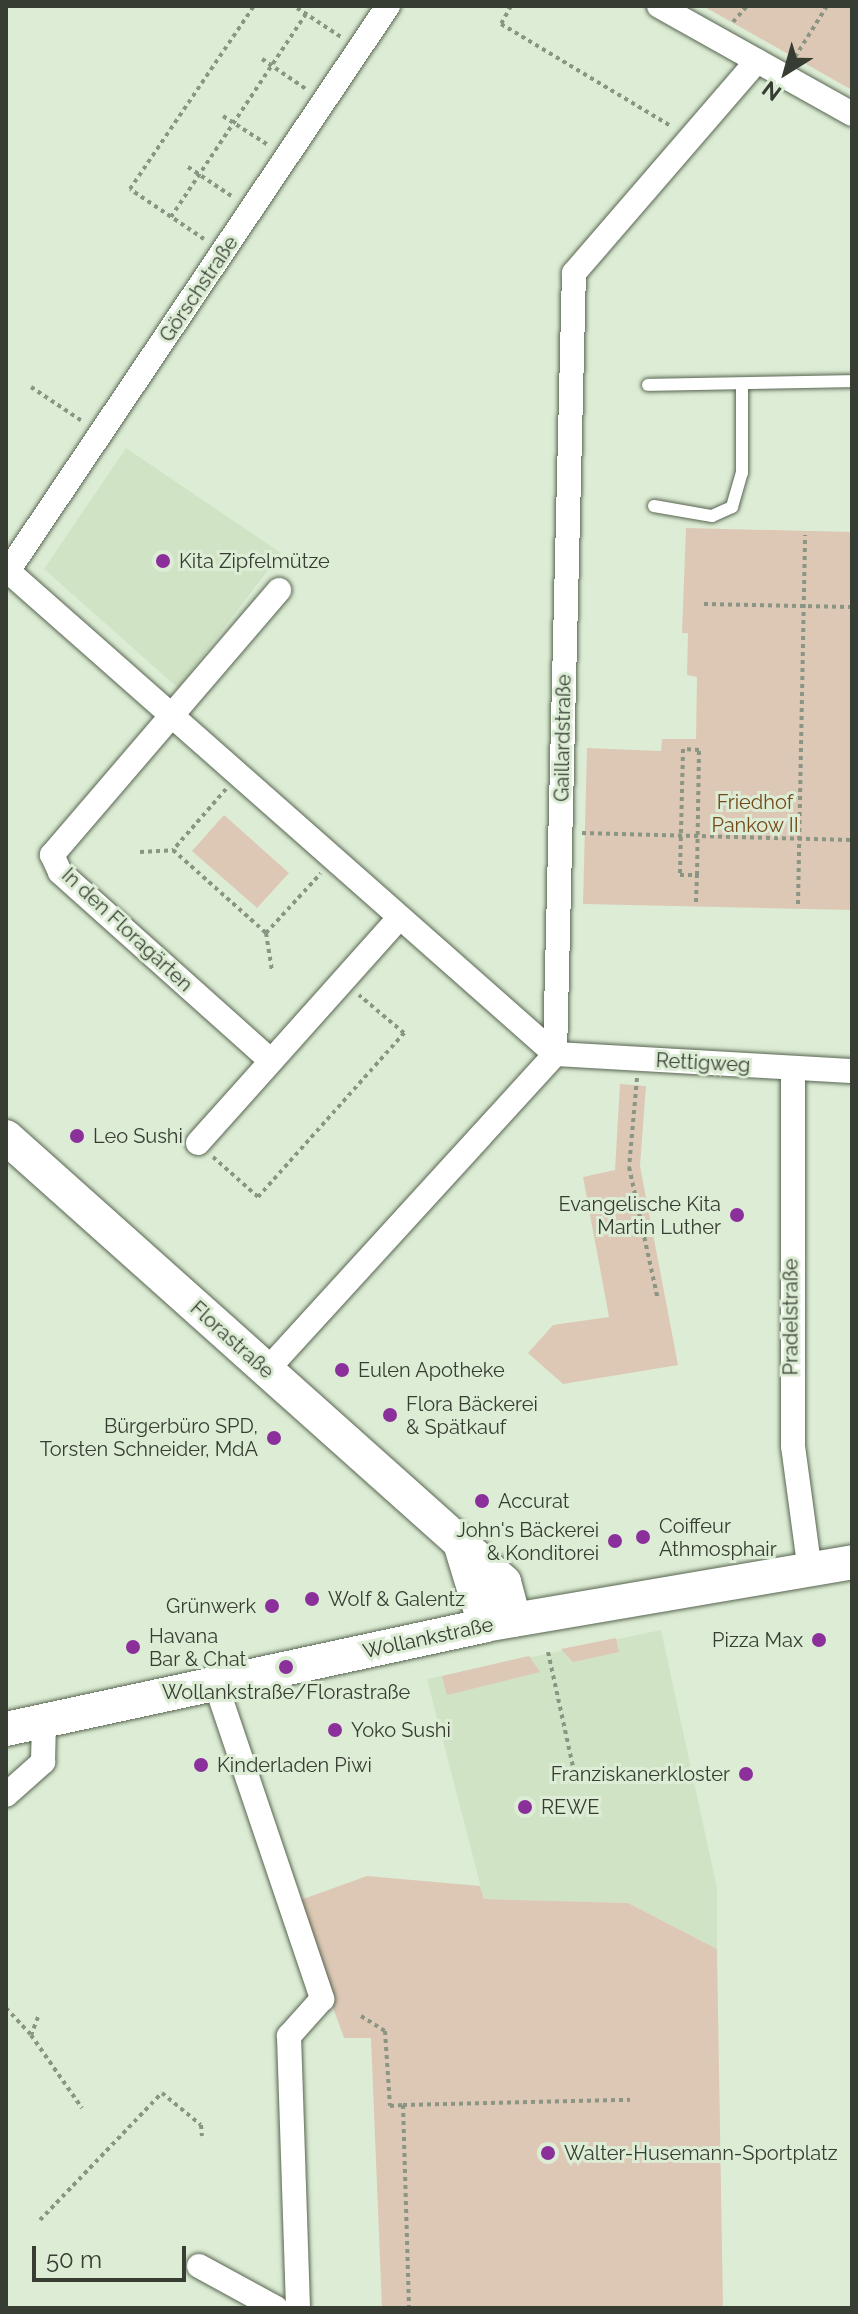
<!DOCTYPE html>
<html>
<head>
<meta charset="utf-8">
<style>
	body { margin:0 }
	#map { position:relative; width:858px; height:2314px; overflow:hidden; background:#ddedd5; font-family:Raleway,sans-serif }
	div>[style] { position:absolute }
	.built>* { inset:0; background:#d0e3c5 }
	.green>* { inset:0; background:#ddc8b5 }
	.path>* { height:4px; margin-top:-2px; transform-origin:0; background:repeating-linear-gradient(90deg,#8a9584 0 4px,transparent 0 8px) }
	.roads { filter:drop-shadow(0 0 2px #586551) drop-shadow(0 0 2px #586551) }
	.lane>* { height:12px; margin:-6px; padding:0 6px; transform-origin:6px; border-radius:6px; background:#fff }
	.street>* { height:24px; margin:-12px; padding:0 12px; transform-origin:12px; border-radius:12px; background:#fff }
	.secondary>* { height:34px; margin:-17px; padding:0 17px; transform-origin:17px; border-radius:17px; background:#fff }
	.dots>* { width:22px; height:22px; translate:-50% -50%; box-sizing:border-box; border:4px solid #ddedd5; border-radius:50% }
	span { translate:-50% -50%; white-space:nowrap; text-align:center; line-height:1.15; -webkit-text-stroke:6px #ddedd5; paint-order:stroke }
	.street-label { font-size:20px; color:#373d33 }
	.poi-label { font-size:20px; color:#373d33 }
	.left { translate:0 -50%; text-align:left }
	.right { translate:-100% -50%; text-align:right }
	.park-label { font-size:20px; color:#754a1a }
	.frame { position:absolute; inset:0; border:8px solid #373d33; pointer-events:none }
	.north { position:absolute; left:746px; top:32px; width:80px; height:80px; -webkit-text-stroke:6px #ddedd5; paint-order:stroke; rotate:217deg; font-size:22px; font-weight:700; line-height:32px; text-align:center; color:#373d33 }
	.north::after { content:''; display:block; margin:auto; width:28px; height:36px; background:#373d33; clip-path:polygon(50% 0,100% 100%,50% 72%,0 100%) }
	.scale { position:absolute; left:32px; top:2246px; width:154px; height:36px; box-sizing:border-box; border:4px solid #373d33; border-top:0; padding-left:10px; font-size:24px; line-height:28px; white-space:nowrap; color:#373d33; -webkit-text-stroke:6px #ddedd5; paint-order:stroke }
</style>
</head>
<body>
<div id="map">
	<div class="built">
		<div style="clip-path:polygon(126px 448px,281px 553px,178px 688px,44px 569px)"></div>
		<div style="clip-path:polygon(661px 1630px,717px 1888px,717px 1949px,628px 1903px,484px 1899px,427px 1679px)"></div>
	</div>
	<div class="green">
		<div style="clip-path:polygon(703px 6px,852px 6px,852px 90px)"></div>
		<div style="clip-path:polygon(686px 528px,852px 532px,852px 910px,583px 904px,587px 748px,661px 751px,662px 739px,696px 739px,697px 677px,687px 675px,688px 633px,682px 633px)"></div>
		<div style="clip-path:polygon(224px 815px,289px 873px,257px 908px,192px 851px)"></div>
		<div style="clip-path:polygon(620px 1084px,646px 1086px,640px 1166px,678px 1365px,563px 1384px,528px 1353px,553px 1325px,609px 1317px,583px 1177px,615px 1170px)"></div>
		<div style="clip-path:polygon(616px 1638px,619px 1652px,573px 1662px,561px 1649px)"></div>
		<div style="clip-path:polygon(529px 1656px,540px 1672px,447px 1695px,442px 1676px)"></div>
		<div style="clip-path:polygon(367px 1876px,480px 1886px,484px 1899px,628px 1903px,717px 1949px,723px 2308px,382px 2308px,371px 2038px,344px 2038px,295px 1902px)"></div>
	</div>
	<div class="path">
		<div style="left:511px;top:6px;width:21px;rotate:119deg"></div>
		<div style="left:501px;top:24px;width:198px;rotate:31deg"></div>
		<div style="left:297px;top:8px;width:53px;rotate:33.4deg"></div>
		<div style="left:733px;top:22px;width:21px;rotate:-49deg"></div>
		<div style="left:795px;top:57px;width:60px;rotate:-57.9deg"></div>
		<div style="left:262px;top:59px;width:53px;rotate:34.3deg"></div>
		<div style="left:223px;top:116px;width:54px;rotate:32.8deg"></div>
		<div style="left:188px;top:167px;width:54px;rotate:33.7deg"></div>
		<div style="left:171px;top:217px;width:244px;rotate:-56.4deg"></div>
		<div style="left:204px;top:239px;width:89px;rotate:-146deg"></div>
		<div style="left:130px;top:189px;width:221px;rotate:-55.9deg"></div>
		<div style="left:31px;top:387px;width:61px;rotate:33.7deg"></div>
		<div style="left:704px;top:604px;width:148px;rotate:1.2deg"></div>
		<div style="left:226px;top:789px;width:81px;rotate:131deg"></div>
		<div style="left:173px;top:850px;width:125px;rotate:41.7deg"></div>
		<div style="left:266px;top:933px;width:81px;rotate:-47.5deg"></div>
		<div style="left:582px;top:833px;width:270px;rotate:1.5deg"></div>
		<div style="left:140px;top:852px;width:33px;rotate:-3deg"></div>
		<div style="left:696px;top:902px;width:27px;rotate:-88deg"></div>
		<div style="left:697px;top:875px;width:125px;rotate:-89.1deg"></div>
		<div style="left:699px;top:750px;width:16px;rotate:-176deg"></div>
		<div style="left:683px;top:749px;width:126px;rotate:91.4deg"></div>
		<div style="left:680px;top:875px;width:17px"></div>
		<div style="left:798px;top:904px;width:369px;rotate:-88.9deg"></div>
		<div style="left:266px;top:933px;width:37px;rotate:81deg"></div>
		<div style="left:637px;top:1078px;width:89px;rotate:95.1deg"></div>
		<div style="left:629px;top:1167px;width:136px;rotate:77.7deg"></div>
		<div style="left:213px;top:1157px;width:60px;rotate:41.6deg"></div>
		<div style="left:258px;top:1197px;width:220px;rotate:-48.3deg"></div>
		<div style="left:404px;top:1033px;width:59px;rotate:-139.8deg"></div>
		<div style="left:548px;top:1652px;width:127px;rotate:77.7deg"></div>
		<div style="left:572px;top:1777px;width:18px;rotate:-13deg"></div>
		<div style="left:6px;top:2008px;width:37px;rotate:47deg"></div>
		<div style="left:361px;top:2016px;width:28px;rotate:32deg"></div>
		<div style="left:385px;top:2031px;width:75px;rotate:86.2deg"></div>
		<div style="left:390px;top:2106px;width:13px;rotate:-4deg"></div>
		<div style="left:403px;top:2105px;width:203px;rotate:88.3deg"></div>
		<div style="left:38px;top:2017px;width:19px;rotate:111deg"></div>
		<div style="left:31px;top:2035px;width:89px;rotate:55.1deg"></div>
		<div style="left:403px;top:2105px;width:227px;rotate:-1.3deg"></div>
		<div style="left:40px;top:2220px;width:176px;rotate:-46.2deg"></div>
		<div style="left:162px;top:2093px;width:50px;rotate:39.4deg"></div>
		<div style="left:201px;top:2125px;width:11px;rotate:85deg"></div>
		<div style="left:6px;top:2307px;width:1px;rotate:45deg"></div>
	</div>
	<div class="roads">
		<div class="lane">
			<div style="left:648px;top:385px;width:204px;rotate:-1.1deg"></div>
			<div style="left:654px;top:506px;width:59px;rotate:9.8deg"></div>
			<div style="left:712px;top:516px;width:22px;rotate:-24deg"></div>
			<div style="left:732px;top:507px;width:35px;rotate:-74deg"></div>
			<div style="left:742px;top:473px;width:86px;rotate:-90deg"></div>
		</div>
		<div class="street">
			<div style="left:659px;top:6px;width:221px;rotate:29.2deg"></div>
			<div style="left:8px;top:571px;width:730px;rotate:41.44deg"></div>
			<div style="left:6px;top:574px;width:685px;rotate:-56.08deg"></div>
			<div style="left:555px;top:1054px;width:297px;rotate:3.3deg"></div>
			<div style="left:270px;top:1060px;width:282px;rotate:-138.2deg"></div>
			<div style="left:60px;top:872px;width:19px;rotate:-115deg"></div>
			<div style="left:52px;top:855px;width:349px;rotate:-49.4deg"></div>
			<div style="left:793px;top:1068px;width:378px;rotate:90deg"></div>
			<div style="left:793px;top:1446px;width:119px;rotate:82.3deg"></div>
			<div style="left:198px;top:1143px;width:302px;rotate:-48.2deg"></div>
			<div style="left:266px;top:1371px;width:429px;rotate:-47.6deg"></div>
			<div style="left:555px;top:1054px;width:781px;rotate:-88.61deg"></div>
			<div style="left:574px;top:273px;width:280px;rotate:-49.2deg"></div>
			<div style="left:215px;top:1682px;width:335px;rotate:71.3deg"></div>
			<div style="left:322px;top:1999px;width:50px;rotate:131.7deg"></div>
			<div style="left:289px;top:2036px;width:272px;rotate:88.1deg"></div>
			<div style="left:6px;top:1795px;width:50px;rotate:-41.7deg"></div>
			<div style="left:43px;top:1762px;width:41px;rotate:-88.6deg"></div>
			<div style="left:199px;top:2266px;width:88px;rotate:28.6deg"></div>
		</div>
		<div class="secondary">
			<div style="left:6px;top:1137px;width:668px;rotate:41.78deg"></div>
			<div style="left:504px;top:1582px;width:39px;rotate:75deg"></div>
			<div style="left:461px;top:1546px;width:83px;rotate:73.1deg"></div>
			<div style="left:6px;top:1729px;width:490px;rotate:-12.2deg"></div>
			<div style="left:485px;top:1625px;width:372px;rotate:-9.7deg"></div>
		</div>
	</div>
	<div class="dots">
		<div style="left:163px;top:561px;background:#8b309b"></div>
		<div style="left:77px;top:1136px;background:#8b309b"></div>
		<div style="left:737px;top:1215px;background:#8b309b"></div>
		<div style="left:342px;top:1370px;background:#8b309b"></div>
		<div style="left:390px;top:1415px;background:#8b309b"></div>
		<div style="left:274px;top:1438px;background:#8b309b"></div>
		<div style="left:482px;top:1501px;background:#8b309b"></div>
		<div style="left:643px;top:1537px;background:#8b309b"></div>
		<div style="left:615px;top:1541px;background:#8b309b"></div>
		<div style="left:312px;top:1599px;background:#8b309b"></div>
		<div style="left:272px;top:1606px;background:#8b309b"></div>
		<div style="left:819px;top:1640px;background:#8b309b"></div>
		<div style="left:133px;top:1647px;background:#8b309b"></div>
		<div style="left:286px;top:1667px;background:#8b309b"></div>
		<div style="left:335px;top:1730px;background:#8b309b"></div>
		<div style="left:201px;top:1765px;background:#8b309b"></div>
		<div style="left:746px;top:1774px;background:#8b309b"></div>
		<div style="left:525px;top:1807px;background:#8b309b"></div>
		<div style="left:548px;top:2153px;background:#8b309b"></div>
	</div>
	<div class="street-label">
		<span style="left:199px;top:289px;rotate:-56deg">Görschstraße</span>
		<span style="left:563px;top:738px;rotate:-89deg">Gaillardstraße</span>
		<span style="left:127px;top:930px;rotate:43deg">In den Floragärten</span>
		<span style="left:703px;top:1063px;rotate:3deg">Rettigweg</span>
		<span style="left:791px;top:1317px;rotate:-90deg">Pradelstraße</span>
		<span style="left:232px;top:1340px;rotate:42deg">Florastraße</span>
		<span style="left:428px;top:1638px;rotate:-12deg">Wollankstraße</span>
	</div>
	<div class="poi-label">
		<span class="left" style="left:179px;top:561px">Kita Zipfelmütze</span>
		<span class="left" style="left:93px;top:1136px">Leo Sushi</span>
		<span class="right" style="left:721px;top:1216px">Evangelische Kita<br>Martin Luther</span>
		<span class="left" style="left:358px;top:1370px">Eulen Apotheke</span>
		<span class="left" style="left:406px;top:1416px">Flora Bäckerei<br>&amp; Spätkauf</span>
		<span class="right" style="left:258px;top:1438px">Bürgerbüro SPD,<br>Torsten Schneider, MdA</span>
		<span class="left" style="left:498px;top:1501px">Accurat</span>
		<span class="left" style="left:659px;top:1538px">Coiffeur<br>Athmosphair</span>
		<span class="right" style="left:599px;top:1542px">John's Bäckerei<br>&amp; Konditorei</span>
		<span class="left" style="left:328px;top:1599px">Wolf &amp; Galentz</span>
		<span class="right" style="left:256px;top:1606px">Grünwerk</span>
		<span class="left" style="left:149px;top:1648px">Havana<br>Bar &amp; Chat</span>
		<span class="right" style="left:803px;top:1640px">Pizza Max</span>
		<span style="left:286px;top:1692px">Wollankstraße/Florastraße</span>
		<span class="left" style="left:351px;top:1730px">Yoko Sushi</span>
		<span class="left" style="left:217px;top:1765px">Kinderladen Piwi</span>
		<span class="right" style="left:730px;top:1774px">Franziskanerkloster</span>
		<span class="left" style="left:541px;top:1807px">REWE</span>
		<span class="left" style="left:564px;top:2153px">Walter-Husemann-Sportplatz</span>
	</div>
	<div class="park-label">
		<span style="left:755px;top:814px">Friedhof<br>Pankow II</span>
	</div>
	<div class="frame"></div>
	<div class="north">N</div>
	<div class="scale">50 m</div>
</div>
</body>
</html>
